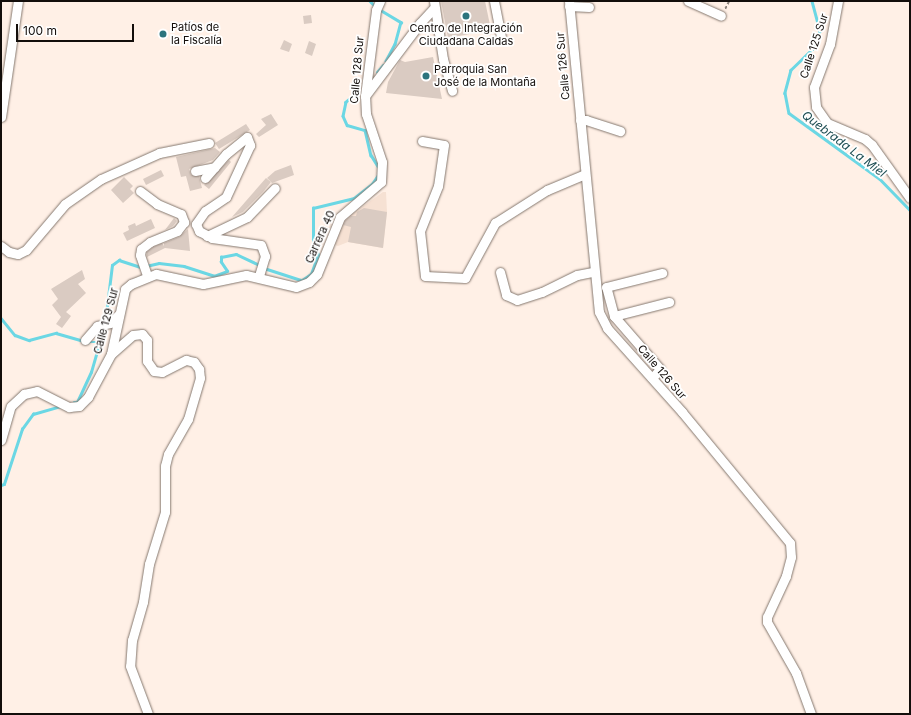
<!DOCTYPE html>
<html>
<head>
<meta charset="utf-8">
<style>
	body { margin:0 }
	#map { position:relative; width:911px; height:715px; overflow:hidden; background:#fff0e6; font-family:Inter,sans-serif }
	div>[style] { position:absolute }
	.built>* { inset:0; background:#f6e1d3 }
	.stream>* { height:2.5px; margin:-1.25px; padding:0 1.25px; transform-origin:1.25px; border-radius:1.25px; background:#6bd7e4 }
	.building>* { inset:0; background:#dacbc2 }
	.path>* { height:1.5px; margin-top:-0.75px; transform-origin:0; background:repeating-linear-gradient(90deg,#8b817a 0 3px,transparent 0 5px) }
	.roads { filter:drop-shadow(0 0 1px #85786f) drop-shadow(0 0 1px #85786f) }
	.minor>* { height:9px; margin:-4.5px; padding:0 4.5px; transform-origin:4.5px; border-radius:4.5px; background:#fff }
	.dots>* { width:11px; height:11px; translate:-50% -50%; box-sizing:border-box; border:2px solid #fff; border-radius:50% }
	span { translate:-50% -50%; white-space:nowrap; text-align:center; line-height:1.15; -webkit-text-stroke:3.5px #fff; paint-order:stroke }
	.poi-label { font-size:11px; color:#130e0b }
	.left { translate:0 -50%; text-align:left }
	.street-label { font-size:11px; color:#130e0b }
	.water-label { font-size:12px; color:#1f4f54; font-style:italic }
	.frame { position:absolute; inset:0; border:2px solid #130e0b; pointer-events:none }
	.scale { position:absolute; left:16px; top:24px; width:118px; height:18px; box-sizing:border-box; border:2px solid #130e0b; border-top:0; padding-left:5px; font-size:12px; line-height:14px; white-space:nowrap; color:#130e0b; -webkit-text-stroke:3px #fff; paint-order:stroke }
</style>
</head>
<body>
<div id="map">
	<div class="built">
		<div style="clip-path:polygon(383px 192px,386px 192px,387px 212px,383px 248px,348px 242px,338px 246px,332px 244px,344px 220px)"></div>
	</div>
	<div class="stream">
		<div style="left:370px;top:1px;width:7px;rotate:45deg"></div>
		<div style="left:812px;top:1px;width:31px;rotate:75deg"></div>
		<div style="left:820px;top:31px;width:16px;rotate:105deg"></div>
		<div style="left:816px;top:46px;width:35px;rotate:136deg"></div>
		<div style="left:791px;top:70px;width:24px;rotate:105deg"></div>
		<div style="left:785px;top:93px;width:20px;rotate:79deg"></div>
		<div style="left:789px;top:113px;width:112px;rotate:36deg"></div>
		<div style="left:880px;top:179px;width:43px;rotate:45.9deg"></div>
		<div style="left:379px;top:9px;width:26px;rotate:31deg"></div>
		<div style="left:401px;top:22px;width:23px;rotate:105deg"></div>
		<div style="left:395px;top:44px;width:19px;rotate:118deg"></div>
		<div style="left:377px;top:72px;width:9px;rotate:-49deg"></div>
		<div style="left:358px;top:92px;width:16px;rotate:140deg"></div>
		<div style="left:346px;top:102px;width:14px;rotate:102deg"></div>
		<div style="left:343px;top:116px;width:10px;rotate:66deg"></div>
		<div style="left:347px;top:125px;width:19px;rotate:16deg"></div>
		<div style="left:365px;top:130px;width:26px;rotate:77deg"></div>
		<div style="left:371px;top:155px;width:13px;rotate:58deg"></div>
		<div style="left:146px;top:266px;width:13px;rotate:-13deg"></div>
		<div style="left:159px;top:263px;width:25px;rotate:7deg"></div>
		<div style="left:184px;top:266px;width:32px;rotate:18deg"></div>
		<div style="left:214px;top:276px;width:14px;rotate:-21deg"></div>
		<div style="left:227px;top:271px;width:11px;rotate:-124deg"></div>
		<div style="left:221px;top:262px;width:5px;rotate:-90deg"></div>
		<div style="left:221px;top:257px;width:15px;rotate:-11deg"></div>
		<div style="left:236px;top:254px;width:26px;rotate:25deg"></div>
		<div style="left:264px;top:268px;width:40px;rotate:18deg"></div>
		<div style="left:302px;top:280px;width:11px;rotate:-34deg"></div>
		<div style="left:311px;top:274px;width:20px;rotate:-70deg"></div>
		<div style="left:318px;top:255px;width:16px;rotate:-108deg"></div>
		<div style="left:313px;top:240px;width:32px;rotate:-90deg"></div>
		<div style="left:313px;top:208px;width:42px;rotate:-13.7deg"></div>
		<div style="left:354px;top:198px;width:23px;rotate:-38deg"></div>
		<div style="left:372px;top:184px;width:11px;rotate:-56deg"></div>
		<div style="left:1px;top:318px;width:22px;rotate:51deg"></div>
		<div style="left:15px;top:335px;width:15px;rotate:20deg"></div>
		<div style="left:29px;top:340px;width:28px;rotate:-15deg"></div>
		<div style="left:56px;top:333px;width:33px;rotate:16deg"></div>
		<div style="left:88px;top:342px;width:10px"></div>
		<div style="left:105px;top:322px;width:57px;rotate:-83deg"></div>
		<div style="left:112px;top:265px;width:9px;rotate:-36deg"></div>
		<div style="left:119px;top:260px;width:23px;rotate:18deg"></div>
		<div style="left:74px;top:402px;width:3px"></div>
		<div style="left:77px;top:402px;width:33px;rotate:-65deg"></div>
		<div style="left:91px;top:372px;width:47px;rotate:-73.9deg"></div>
		<div style="left:1px;top:485px;width:3px;rotate:-18deg"></div>
		<div style="left:4px;top:484px;width:58px;rotate:-71.9deg"></div>
		<div style="left:22px;top:429px;width:19px;rotate:-54deg"></div>
		<div style="left:33px;top:414px;width:29px;rotate:-16deg"></div>
	</div>
	<div class="building">
		<div style="clip-path:polygon(441px 1px,485px 1px,491px 30px,448px 38px)"></div>
		<div style="clip-path:polygon(311px 15px,312px 23px,304px 24px,303px 16px)"></div>
		<div style="clip-path:polygon(284px 40px,292px 44px,289px 52px,280px 49px)"></div>
		<div style="clip-path:polygon(309px 41px,316px 44px,312px 56px,305px 53px)"></div>
		<div style="clip-path:polygon(433px 57px,442px 99px,386px 93px,388px 82px,400px 60px,405px 62px)"></div>
		<div style="clip-path:polygon(271px 114px,278px 125px,259px 137px,256px 134px,266px 125px,261px 119px)"></div>
		<div style="clip-path:polygon(246px 124px,250px 130px,219px 149px,215px 143px)"></div>
		<div style="clip-path:polygon(215px 148px,220px 152px,213px 160px,189px 169px,191px 175px,199px 176px,202px 188px,190px 191px,186px 176px,181px 177px,176px 157px)"></div>
		<div style="clip-path:polygon(229px 160px,231px 162px,209px 189px,204px 185px)"></div>
		<div style="clip-path:polygon(291px 165px,294px 175px,272px 183px,267px 178px,275px 171px)"></div>
		<div style="clip-path:polygon(161px 170px,164px 176px,146px 185px,143px 179px)"></div>
		<div style="clip-path:polygon(124px 177px,133px 186px,130px 189px,134px 193px,123px 203px,111px 190px)"></div>
		<div style="clip-path:polygon(266px 178px,271px 182px,263px 192px,243px 212px,232px 217px)"></div>
		<div style="clip-path:polygon(364px 208px,387px 212px,383px 248px,348px 242px,351px 227px,343px 225px,345px 221px,351px 216px,356px 216px,357px 212px)"></div>
		<div style="clip-path:polygon(174px 218px,177px 221px,173px 226px,165px 230px)"></div>
		<div style="clip-path:polygon(151px 219px,155px 228px,127px 241px,123px 233px,129px 230px,128px 226px,135px 223px,136px 226px)"></div>
		<div style="clip-path:polygon(188px 229px,190px 251px,165px 248px,147px 257px,147px 252px,153px 247px,162px 243px,164px 246px,164px 243px,179px 237px)"></div>
		<div style="clip-path:polygon(82px 270px,85px 279px,78px 284px,86px 293px,66px 312px,71px 316px,62px 328px,56px 324px,61px 317px,52px 305px,58px 299px,51px 289px)"></div>
	</div>
	<div class="path">
		<div style="left:725px;top:9px;width:9px;rotate:-63deg"></div>
	</div>
	<div class="roads">
		<div class="minor">
			<div style="left:434px;top:1px;width:59px;rotate:81.2deg"></div>
			<div style="left:443px;top:59px;width:33px;rotate:74deg"></div>
			<div style="left:494px;top:1px;width:38px;rotate:79deg"></div>
			<div style="left:569px;top:1px;width:312px;rotate:84.5deg"></div>
			<div style="left:599px;top:312px;width:18px;rotate:63deg"></div>
			<div style="left:607px;top:328px;width:113px;rotate:48.2deg"></div>
			<div style="left:682px;top:412px;width:170px;rotate:50.5deg"></div>
			<div style="left:790px;top:543px;width:14px;rotate:86deg"></div>
			<div style="left:791px;top:557px;width:20px;rotate:105deg"></div>
			<div style="left:786px;top:576px;width:45px;rotate:114.9deg"></div>
			<div style="left:767px;top:617px;width:5px;rotate:90deg"></div>
			<div style="left:767px;top:622px;width:59px;rotate:60.4deg"></div>
			<div style="left:796px;top:673px;width:44px;rotate:69.9deg"></div>
			<div style="left:688px;top:1px;width:36px;rotate:24deg"></div>
			<div style="left:838px;top:1px;width:44px;rotate:100.5deg"></div>
			<div style="left:830px;top:44px;width:46px;rotate:110.4deg"></div>
			<div style="left:814px;top:87px;width:20px;rotate:84deg"></div>
			<div style="left:816px;top:107px;width:19px;rotate:55deg"></div>
			<div style="left:827px;top:123px;width:41px;rotate:22.8deg"></div>
			<div style="left:865px;top:139px;width:9px;rotate:41deg"></div>
			<div style="left:872px;top:145px;width:65px;rotate:54.4deg"></div>
			<div style="left:569px;top:6px;width:20px;rotate:3deg"></div>
			<div style="left:365px;top:96px;width:91px;rotate:-53deg"></div>
			<div style="left:420px;top:23px;width:21px;rotate:-47deg"></div>
			<div style="left:1px;top:117px;width:117px;rotate:-81.7deg"></div>
			<div style="left:580px;top:120px;width:6px"></div>
			<div style="left:586px;top:120px;width:36px;rotate:18deg"></div>
			<div style="left:422px;top:141px;width:22px;rotate:10deg"></div>
			<div style="left:444px;top:145px;width:41px;rotate:98.3deg"></div>
			<div style="left:438px;top:186px;width:48px;rotate:111.8deg"></div>
			<div style="left:420px;top:231px;width:45px;rotate:83.7deg"></div>
			<div style="left:425px;top:276px;width:40px;rotate:2.9deg"></div>
			<div style="left:465px;top:278px;width:63px;rotate:-61.4deg"></div>
			<div style="left:495px;top:223px;width:62px;rotate:-32.4deg"></div>
			<div style="left:547px;top:190px;width:41px;rotate:-22.8deg"></div>
			<div style="left:195px;top:171px;width:20px;rotate:-11deg"></div>
			<div style="left:205px;top:178px;width:32px;rotate:-49deg"></div>
			<div style="left:226px;top:154px;width:27px;rotate:-39deg"></div>
			<div style="left:247px;top:137px;width:9px;rotate:69deg"></div>
			<div style="left:250px;top:145px;width:57px;rotate:114.8deg"></div>
			<div style="left:226px;top:197px;width:25px;rotate:146deg"></div>
			<div style="left:205px;top:211px;width:16px;rotate:125deg"></div>
			<div style="left:196px;top:224px;width:8px;rotate:67deg"></div>
			<div style="left:199px;top:231px;width:15px;rotate:28deg"></div>
			<div style="left:212px;top:238px;width:49px;rotate:8.1deg"></div>
			<div style="left:261px;top:245px;width:12px;rotate:70deg"></div>
			<div style="left:265px;top:256px;width:21px;rotate:107deg"></div>
			<div style="left:140px;top:191px;width:21px;rotate:37deg"></div>
			<div style="left:157px;top:204px;width:26px;rotate:23deg"></div>
			<div style="left:181px;top:214px;width:9px;rotate:69deg"></div>
			<div style="left:184px;top:222px;width:11px;rotate:128deg"></div>
			<div style="left:177px;top:231px;width:29px;rotate:158deg"></div>
			<div style="left:150px;top:242px;width:11px;rotate:142deg"></div>
			<div style="left:141px;top:249px;width:6px;rotate:99deg"></div>
			<div style="left:140px;top:255px;width:21px;rotate:71deg"></div>
			<div style="left:207px;top:236px;width:44px;rotate:-25.4deg"></div>
			<div style="left:247px;top:217px;width:40px;rotate:-46deg"></div>
			<div style="left:1px;top:246px;width:10px;rotate:37deg"></div>
			<div style="left:9px;top:252px;width:9px;rotate:13deg"></div>
			<div style="left:18px;top:254px;width:9px;rotate:-27deg"></div>
			<div style="left:26px;top:250px;width:60px;rotate:-49.7deg"></div>
			<div style="left:65px;top:204px;width:44px;rotate:-34.8deg"></div>
			<div style="left:101px;top:179px;width:64px;rotate:-24.1deg"></div>
			<div style="left:159px;top:153px;width:51px;rotate:-11.3deg"></div>
			<div style="left:500px;top:272px;width:24px;rotate:75deg"></div>
			<div style="left:506px;top:295px;width:12px;rotate:24deg"></div>
			<div style="left:517px;top:300px;width:26px;rotate:-18deg"></div>
			<div style="left:542px;top:292px;width:39px;rotate:-26deg"></div>
			<div style="left:577px;top:275px;width:16px;rotate:-11deg"></div>
			<div style="left:614px;top:316px;width:57px;rotate:-14.3deg"></div>
			<div style="left:85px;top:340px;width:18px;rotate:-49deg"></div>
			<div style="left:97px;top:326px;width:13px;rotate:-13deg"></div>
			<div style="left:110px;top:323px;width:13px;rotate:-45deg"></div>
			<div style="left:111px;top:354px;width:29px;rotate:-41deg"></div>
			<div style="left:133px;top:335px;width:9px;rotate:-6deg"></div>
			<div style="left:142px;top:334px;width:8px;rotate:50deg"></div>
			<div style="left:147px;top:340px;width:21px;rotate:90deg"></div>
			<div style="left:147px;top:361px;width:12px;rotate:55deg"></div>
			<div style="left:154px;top:371px;width:8px;rotate:7deg"></div>
			<div style="left:162px;top:372px;width:27px;rotate:-27deg"></div>
			<div style="left:186px;top:360px;width:8px;rotate:14deg"></div>
			<div style="left:194px;top:362px;width:9px;rotate:54deg"></div>
			<div style="left:199px;top:369px;width:9px;rotate:84deg"></div>
			<div style="left:200px;top:378px;width:43px;rotate:106.3deg"></div>
			<div style="left:188px;top:419px;width:40px;rotate:119.7deg"></div>
			<div style="left:168px;top:454px;width:12px;rotate:104deg"></div>
			<div style="left:165px;top:466px;width:46px;rotate:90deg"></div>
			<div style="left:165px;top:512px;width:54px;rotate:107.1deg"></div>
			<div style="left:149px;top:564px;width:38px;rotate:99deg"></div>
			<div style="left:143px;top:602px;width:40px;rotate:106deg"></div>
			<div style="left:132px;top:640px;width:26px;rotate:94deg"></div>
			<div style="left:130px;top:666px;width:51px;rotate:69.4deg"></div>
			<div style="left:652px;top:378px;width:12px;rotate:-48deg"></div>
			<div style="left:660px;top:369px;width:70px;rotate:-131deg"></div>
			<div style="left:614px;top:316px;width:30px;rotate:-105deg"></div>
			<div style="left:606px;top:287px;width:58px;rotate:-14deg"></div>
			<div style="left:1px;top:440px;width:35px;rotate:-74deg"></div>
			<div style="left:11px;top:406px;width:18px;rotate:-43deg"></div>
			<div style="left:24px;top:394px;width:13px;rotate:-13deg"></div>
			<div style="left:37px;top:391px;width:36px;rotate:27deg"></div>
			<div style="left:69px;top:407px;width:10px;rotate:-6deg"></div>
			<div style="left:79px;top:406px;width:13px;rotate:-45deg"></div>
			<div style="left:88px;top:397px;width:49px;rotate:-61.9deg"></div>
			<div style="left:111px;top:354px;width:66px;rotate:-77.8deg"></div>
			<div style="left:125px;top:289px;width:8px;rotate:-40deg"></div>
			<div style="left:131px;top:284px;width:27px;rotate:-22deg"></div>
			<div style="left:156px;top:274px;width:48px;rotate:12deg"></div>
			<div style="left:203px;top:284px;width:44px;rotate:-11.8deg"></div>
			<div style="left:246px;top:275px;width:51px;rotate:13.5deg"></div>
			<div style="left:296px;top:287px;width:14px;rotate:-21deg"></div>
			<div style="left:309px;top:282px;width:11px;rotate:-45deg"></div>
			<div style="left:317px;top:274px;width:61px;rotate:-68deg"></div>
			<div style="left:340px;top:217px;width:54px;rotate:-40.5deg"></div>
			<div style="left:381px;top:182px;width:20px;rotate:-87deg"></div>
			<div style="left:382px;top:162px;width:51px;rotate:-108.4deg"></div>
			<div style="left:366px;top:114px;width:18px;rotate:-93deg"></div>
			<div style="left:365px;top:96px;width:87px;rotate:-82.7deg"></div>
			<div style="left:376px;top:10px;width:10px;rotate:-66deg"></div>
		</div>
	</div>
	<div class="dots">
		<div style="left:466px;top:16px;background:#2c747d"></div>
		<div style="left:163px;top:34px;background:#2c747d"></div>
		<div style="left:426px;top:76px;background:#2c747d"></div>
	</div>
	<div class="poi-label">
		<span class="left" style="left:171px;top:34px">Patíos de<br>la Fiscalía</span>
		<span style="left:466px;top:35px">Centro de Integración<br>Ciudadana Caldas</span>
		<span class="left" style="left:434px;top:76px">Parroquia San<br>José de la Montaña</span>
	</div>
	<div class="street-label">
		<span style="left:814px;top:46px;rotate:-72deg">Calle 125 Sur</span>
		<span style="left:563px;top:66px;rotate:-95deg">Calle 126 Sur</span>
		<span style="left:357px;top:70px;rotate:-85deg">Calle 128 Sur</span>
		<span style="left:320px;top:237px;rotate:-66deg">Carrera 40</span>
		<span style="left:106px;top:321px;rotate:-75deg">Calle 129 Sur</span>
		<span style="left:662px;top:372px;rotate:49deg">Calle 126 Sur</span>
	</div>
	<div class="water-label">
		<span style="left:844px;top:144px;rotate:37deg">Quebrada La Miel</span>
	</div>
	<div class="frame"></div>
	<div class="scale">100 m</div>
</div>
</body>
</html>
